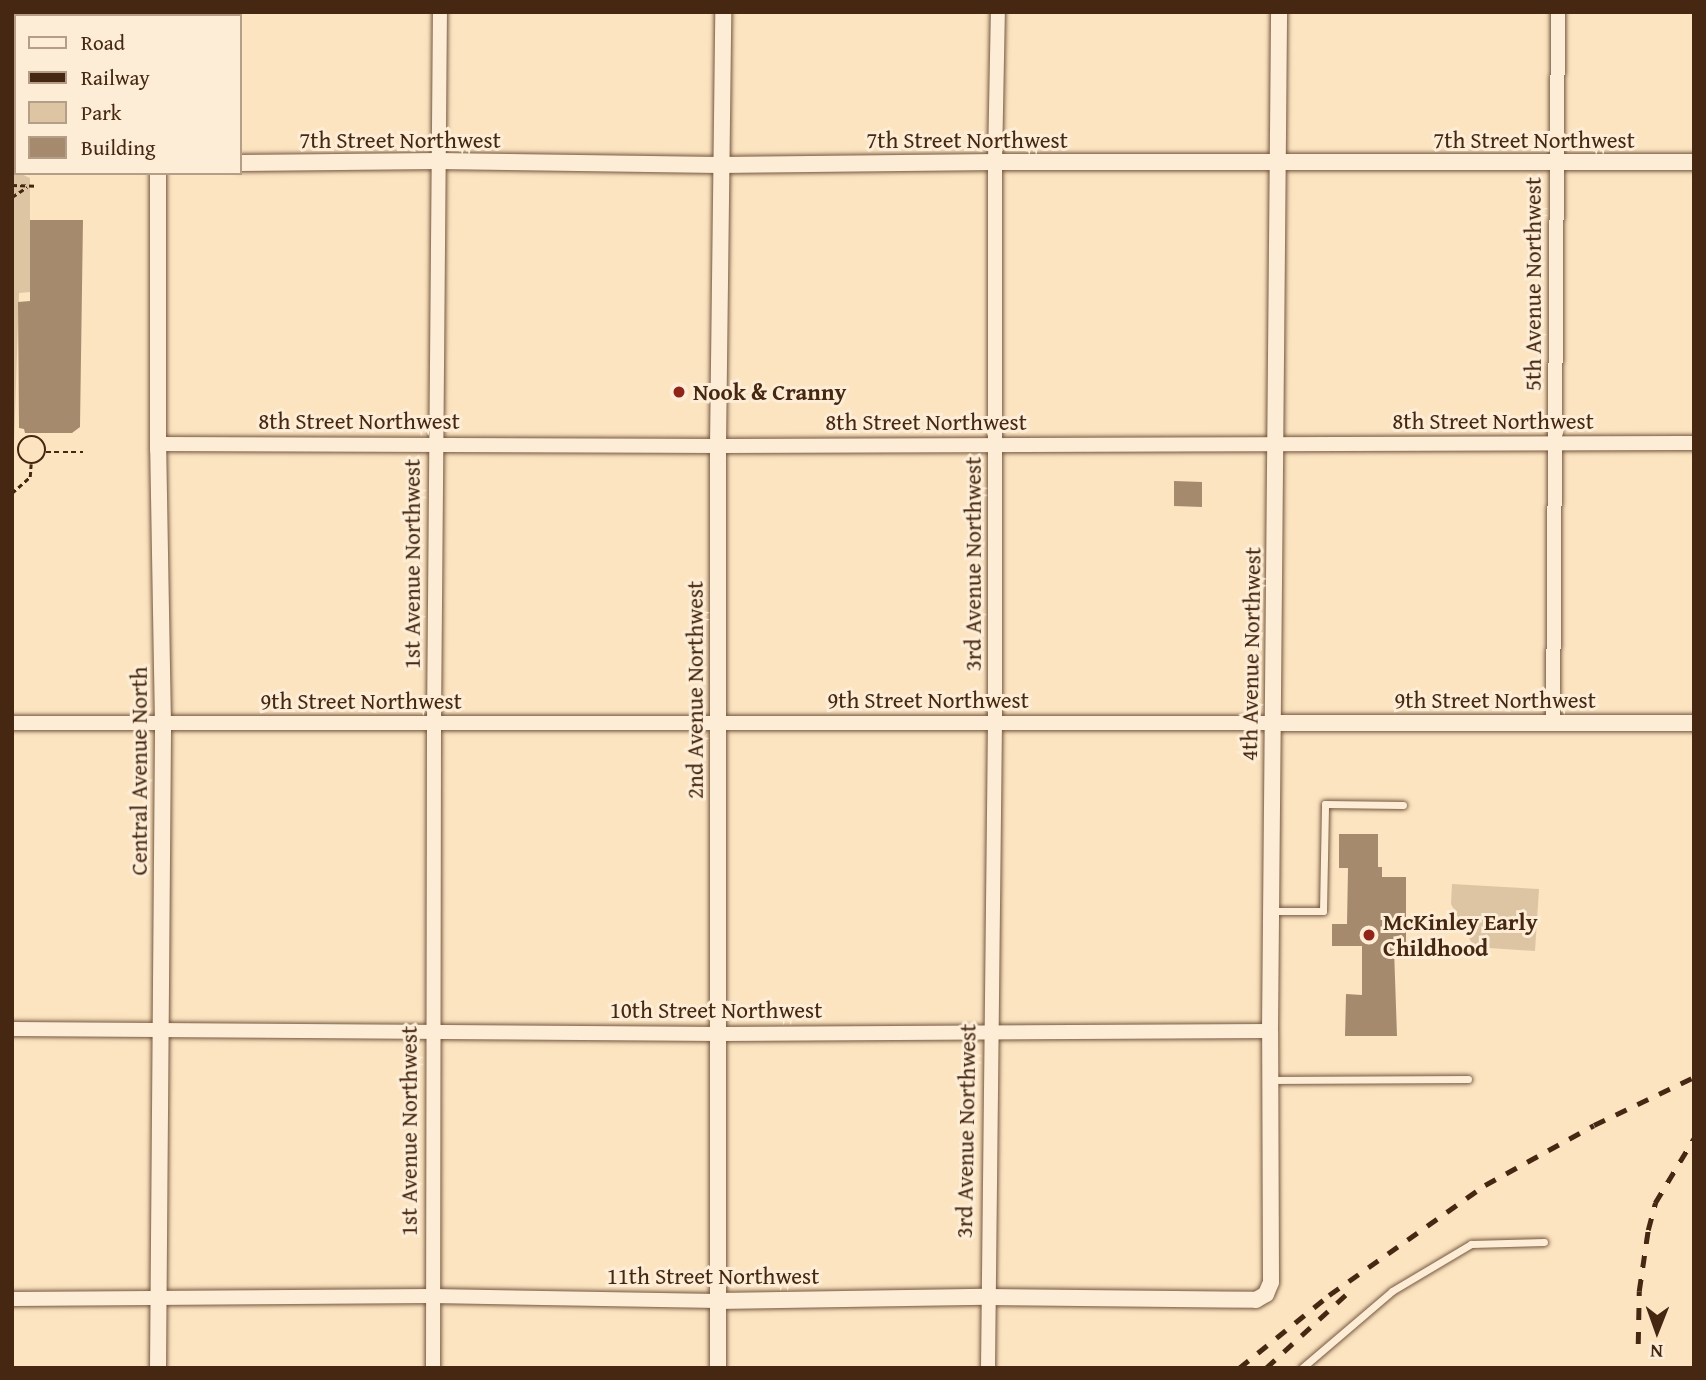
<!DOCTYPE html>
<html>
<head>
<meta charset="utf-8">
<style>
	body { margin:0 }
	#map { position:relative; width:1706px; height:1380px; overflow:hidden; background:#fce4c1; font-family:"Gentium Book Plus",serif }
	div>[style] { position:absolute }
	.green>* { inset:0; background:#ddc4a3 }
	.building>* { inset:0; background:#a58a6d }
	.path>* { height:2.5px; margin-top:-1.25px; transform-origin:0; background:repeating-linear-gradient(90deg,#462812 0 5px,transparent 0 8.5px) }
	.path>.ring { margin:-1.25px; padding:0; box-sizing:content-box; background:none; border:2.5px solid #462812; border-radius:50% }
	.roads { filter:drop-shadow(0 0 2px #74573e) drop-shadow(0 0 2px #74573e) }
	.service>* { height:7px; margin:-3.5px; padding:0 3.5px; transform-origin:3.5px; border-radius:3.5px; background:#fdedd7 }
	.minor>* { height:14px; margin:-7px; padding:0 7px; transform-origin:7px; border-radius:7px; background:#fdedd7 }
	.tertiary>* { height:16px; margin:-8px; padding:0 8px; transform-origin:8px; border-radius:8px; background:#fdedd7 }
	.rail>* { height:4.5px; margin-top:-2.25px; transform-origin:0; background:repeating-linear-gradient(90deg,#462812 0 12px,transparent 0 24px) }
	.dots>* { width:19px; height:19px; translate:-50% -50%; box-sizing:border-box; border:4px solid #fdedd7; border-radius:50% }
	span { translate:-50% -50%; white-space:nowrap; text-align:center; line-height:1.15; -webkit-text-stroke:6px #fdedd7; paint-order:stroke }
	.street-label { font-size:23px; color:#462812 }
	.poi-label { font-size:23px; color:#462812; font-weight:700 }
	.left { translate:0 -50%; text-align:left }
	.frame { position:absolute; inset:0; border:14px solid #462812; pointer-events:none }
	.legend { position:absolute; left:14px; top:14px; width:228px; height:161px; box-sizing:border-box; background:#fdedd7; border:2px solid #b49e88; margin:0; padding:9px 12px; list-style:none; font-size:21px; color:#462812 }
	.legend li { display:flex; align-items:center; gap:14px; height:35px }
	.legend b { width:35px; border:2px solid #b49e88 }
	.north { position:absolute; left:1622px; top:1296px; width:70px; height:70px; -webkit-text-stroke:5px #fdedd7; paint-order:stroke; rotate:181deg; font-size:19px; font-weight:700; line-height:28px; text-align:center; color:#462812 }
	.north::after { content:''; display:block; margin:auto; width:24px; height:32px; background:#462812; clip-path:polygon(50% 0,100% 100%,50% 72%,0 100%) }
</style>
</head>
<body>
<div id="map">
	<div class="green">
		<div style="clip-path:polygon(12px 12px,33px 12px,34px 16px,16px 16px,16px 130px,12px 129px)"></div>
		<div style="clip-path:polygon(12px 170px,30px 178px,30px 292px,19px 293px,13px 475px)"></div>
		<div style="clip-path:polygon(1452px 884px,1539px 889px,1535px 951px,1474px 947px,1451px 904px)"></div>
	</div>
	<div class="building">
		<div style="clip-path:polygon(30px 220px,83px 220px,80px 427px,72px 433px,25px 433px,24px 429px,19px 428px,18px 302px,30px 301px)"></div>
		<div style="clip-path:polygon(1174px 481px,1202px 482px,1202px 507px,1174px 506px)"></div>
		<div style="clip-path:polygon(1339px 834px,1378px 834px,1378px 867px,1382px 867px,1382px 877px,1406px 877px,1406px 949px,1394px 949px,1397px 1036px,1345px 1036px,1346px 994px,1362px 995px,1362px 946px,1332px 946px,1332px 924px,1347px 924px,1348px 868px,1339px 868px)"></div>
	</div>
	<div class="path">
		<div style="left:12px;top:185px;width:24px;rotate:2deg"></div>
		<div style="left:12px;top:197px;width:18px;rotate:-34deg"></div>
		<div class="ring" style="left:18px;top:436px;width:25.5px;height:25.5px"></div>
		<div style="left:46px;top:452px;width:37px"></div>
		<div style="left:12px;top:493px;width:24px;rotate:-42deg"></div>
		<div style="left:30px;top:477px;width:13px;rotate:-86deg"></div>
	</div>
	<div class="roads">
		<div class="service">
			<div style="left:1272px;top:911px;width:51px"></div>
			<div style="left:1323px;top:911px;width:107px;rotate:-88.9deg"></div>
			<div style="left:1325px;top:804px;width:78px;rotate:0.7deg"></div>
			<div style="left:1271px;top:1080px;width:197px;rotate:-0.3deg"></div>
			<div style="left:1302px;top:1368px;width:118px;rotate:-40.5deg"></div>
			<div style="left:1392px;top:1291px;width:92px;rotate:-30.7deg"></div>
			<div style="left:1471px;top:1244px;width:73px;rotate:-1.6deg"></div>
		</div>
		<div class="minor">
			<div style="left:158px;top:444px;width:560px;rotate:0.2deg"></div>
			<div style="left:718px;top:446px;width:976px;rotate:-0.18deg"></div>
			<div style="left:12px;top:723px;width:1261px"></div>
			<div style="left:1553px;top:723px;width:711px;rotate:-89.6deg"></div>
			<div style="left:12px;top:1029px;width:708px;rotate:0.4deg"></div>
			<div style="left:720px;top:1034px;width:550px;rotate:-0.31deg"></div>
			<div style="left:12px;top:1299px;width:420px;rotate:-0.4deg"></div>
			<div style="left:432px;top:1296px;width:286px;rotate:1deg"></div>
			<div style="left:433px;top:1368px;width:645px;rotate:-89.91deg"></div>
			<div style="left:434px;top:723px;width:711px;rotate:-89.52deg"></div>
			<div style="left:988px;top:1368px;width:646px;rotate:-89.38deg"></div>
			<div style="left:995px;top:722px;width:560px;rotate:-90deg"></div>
			<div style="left:995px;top:162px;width:150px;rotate:-88.9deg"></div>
		</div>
		<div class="tertiary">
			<div style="left:159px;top:16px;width:4px;rotate:-90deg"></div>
			<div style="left:12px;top:147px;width:4px;rotate:14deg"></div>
			<div style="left:240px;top:163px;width:198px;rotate:-0.6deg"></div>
			<div style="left:438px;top:161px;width:281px;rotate:0.8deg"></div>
			<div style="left:719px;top:165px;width:276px;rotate:-0.6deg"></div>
			<div style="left:995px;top:162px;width:699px"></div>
			<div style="left:1273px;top:723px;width:421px"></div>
			<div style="left:718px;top:1301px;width:268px;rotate:-0.9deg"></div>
			<div style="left:986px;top:1297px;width:270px;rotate:0.6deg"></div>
			<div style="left:1256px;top:1300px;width:12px;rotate:-31deg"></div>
			<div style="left:1266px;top:1294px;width:13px;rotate:-67deg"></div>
			<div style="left:1271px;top:1282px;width:251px;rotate:-90.2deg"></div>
			<div style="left:1270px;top:1031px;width:1019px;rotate:-89.49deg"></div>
			<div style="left:158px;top:1368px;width:643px;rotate:-89.55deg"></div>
			<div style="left:163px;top:725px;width:275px;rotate:-91deg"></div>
			<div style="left:158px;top:450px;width:277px;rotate:-90deg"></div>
			<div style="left:718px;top:1368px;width:922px;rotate:-90deg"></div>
			<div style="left:718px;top:446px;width:434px;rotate:-89.3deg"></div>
		</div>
	</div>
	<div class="rail">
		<div style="left:1638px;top:1344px;width:53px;rotate:-88.9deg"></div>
		<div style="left:1639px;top:1291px;width:62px;rotate:-81.6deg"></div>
		<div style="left:1648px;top:1230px;width:28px;rotate:-75deg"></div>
		<div style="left:1655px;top:1203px;width:76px;rotate:-59deg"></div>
		<div style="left:1239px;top:1368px;width:116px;rotate:-39deg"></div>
		<div style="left:1329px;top:1295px;width:191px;rotate:-35.2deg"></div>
		<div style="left:1485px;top:1185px;width:124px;rotate:-28.8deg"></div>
		<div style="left:1594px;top:1125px;width:111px;rotate:-25.6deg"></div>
		<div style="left:1266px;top:1368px;width:117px;rotate:-42.6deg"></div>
	</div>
	<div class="dots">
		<div style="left:679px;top:392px;background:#8f2418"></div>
		<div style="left:1369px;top:935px;background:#8f2418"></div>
	</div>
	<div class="street-label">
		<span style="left:400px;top:140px">7th Street Northwest</span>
		<span style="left:967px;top:140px">7th Street Northwest</span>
		<span style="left:1534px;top:140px">7th Street Northwest</span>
		<span style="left:1533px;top:284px;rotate:-90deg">5th Avenue Northwest</span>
		<span style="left:359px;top:421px">8th Street Northwest</span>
		<span style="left:1493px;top:421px">8th Street Northwest</span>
		<span style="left:926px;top:422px">8th Street Northwest</span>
		<span style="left:412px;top:564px;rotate:-90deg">1st Avenue Northwest</span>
		<span style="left:973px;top:564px;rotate:-90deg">3rd Avenue Northwest</span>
		<span style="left:1251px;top:654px;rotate:-89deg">4th Avenue Northwest</span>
		<span style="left:695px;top:690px;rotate:-90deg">2nd Avenue Northwest</span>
		<span style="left:928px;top:700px">9th Street Northwest</span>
		<span style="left:1495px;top:700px">9th Street Northwest</span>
		<span style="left:361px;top:701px">9th Street Northwest</span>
		<span style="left:139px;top:771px;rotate:-90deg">Central Avenue North</span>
		<span style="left:716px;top:1010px">10th Street Northwest</span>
		<span style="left:409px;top:1131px;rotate:-90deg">1st Avenue Northwest</span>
		<span style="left:966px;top:1131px;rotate:-89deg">3rd Avenue Northwest</span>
		<span style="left:713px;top:1276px">11th Street Northwest</span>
	</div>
	<div class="poi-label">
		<span class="left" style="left:693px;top:392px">Nook &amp; Cranny</span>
		<span class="left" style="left:1383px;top:935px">McKinley Early<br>Childhood</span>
	</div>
	<div class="frame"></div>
	<ul class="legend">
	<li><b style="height:9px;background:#fdedd7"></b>Road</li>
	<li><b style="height:9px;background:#462812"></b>Railway</li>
	<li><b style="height:19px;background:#ddc4a3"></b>Park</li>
	<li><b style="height:19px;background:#a58a6d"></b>Building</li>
	</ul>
	<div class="north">N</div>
</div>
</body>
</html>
